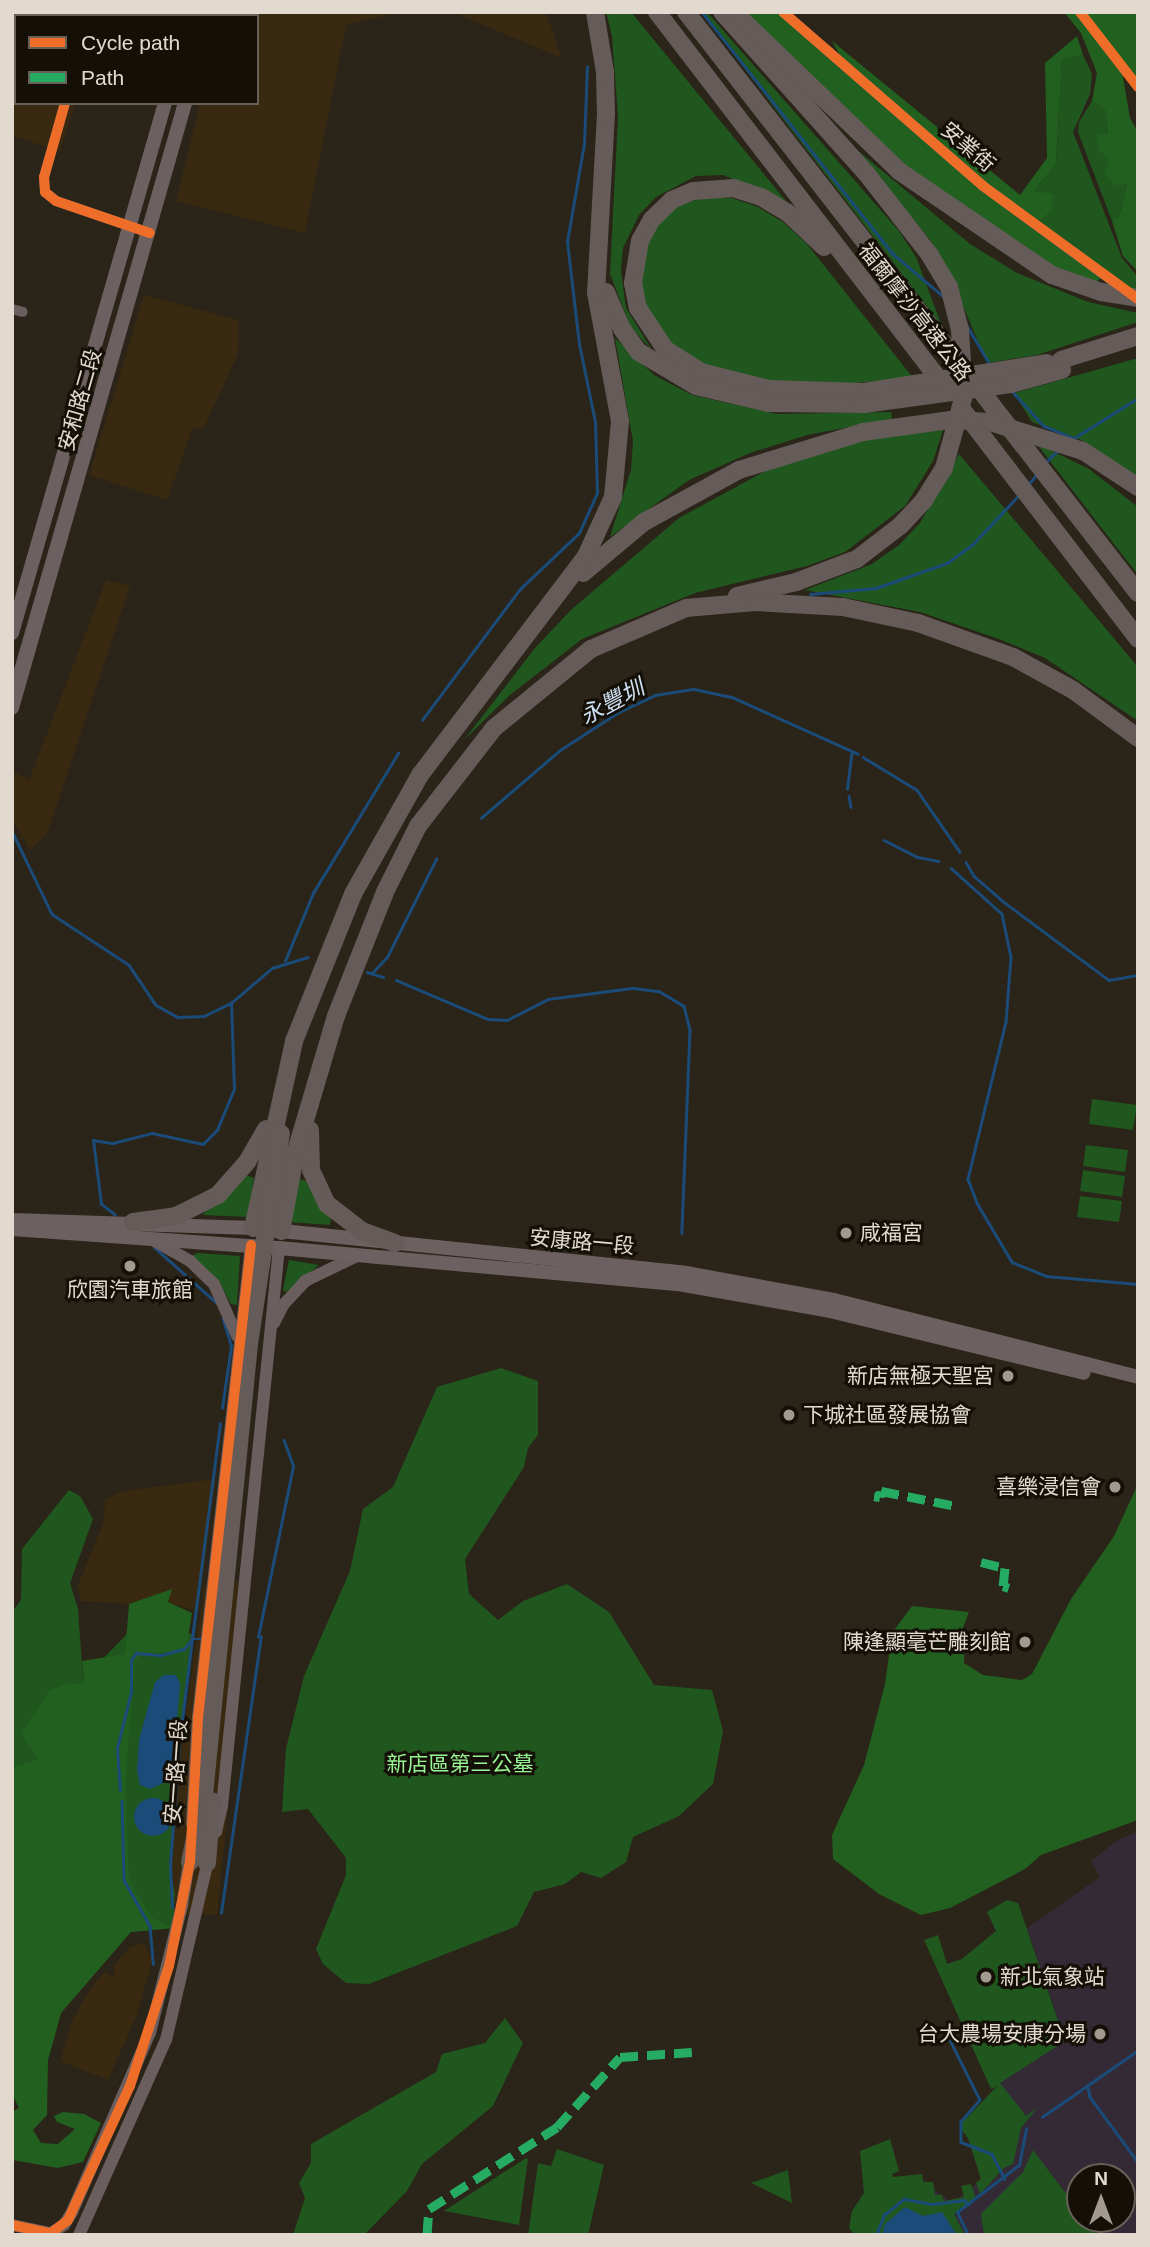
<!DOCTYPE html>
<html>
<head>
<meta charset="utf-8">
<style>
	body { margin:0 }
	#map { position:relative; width:1150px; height:2247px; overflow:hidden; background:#2b2419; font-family:Helvetica,"Noto Sans TC",sans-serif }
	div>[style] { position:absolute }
	.built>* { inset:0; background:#382910 }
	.education>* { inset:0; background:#332a36 }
	.green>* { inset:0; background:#20571e }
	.forest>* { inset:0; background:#21601f }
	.water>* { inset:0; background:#1a4b79 }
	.round { border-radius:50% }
	.stream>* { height:2.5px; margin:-1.25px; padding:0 1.25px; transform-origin:1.25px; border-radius:1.25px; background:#1a4b79 }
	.minor>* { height:10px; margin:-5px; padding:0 5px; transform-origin:5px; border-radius:5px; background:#6b5e5f }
	.tertiary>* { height:12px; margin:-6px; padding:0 6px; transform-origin:6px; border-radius:6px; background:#6b5e5f }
	.secondary>* { height:14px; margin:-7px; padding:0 7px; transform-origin:7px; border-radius:7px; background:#6d6060 }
	.motorway>* { height:18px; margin:-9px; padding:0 9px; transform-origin:9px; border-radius:9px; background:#655b58 }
	.tram>* { height:2px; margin:-1px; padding:0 1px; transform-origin:1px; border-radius:1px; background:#6b605f }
	.motorway-bridge>* { height:18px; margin:-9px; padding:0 9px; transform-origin:9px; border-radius:9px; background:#655b58 }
	.quiet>* { height:9px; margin-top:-4.5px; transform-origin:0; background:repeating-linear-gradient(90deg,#26ab63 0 18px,transparent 0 27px) }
	.cycleway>* { height:10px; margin:-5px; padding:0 5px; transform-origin:5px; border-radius:5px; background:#ee6e29 }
	.dots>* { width:19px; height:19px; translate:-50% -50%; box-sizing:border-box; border:4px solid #151007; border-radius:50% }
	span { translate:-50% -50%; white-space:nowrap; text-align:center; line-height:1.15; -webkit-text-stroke:6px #151007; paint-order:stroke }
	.street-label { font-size:21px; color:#e2dace }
	.poi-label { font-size:21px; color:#e2dace }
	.left { translate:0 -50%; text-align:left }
	.right { translate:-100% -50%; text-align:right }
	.park-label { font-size:21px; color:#96f492 }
	.water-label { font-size:23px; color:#cddef1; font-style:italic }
	.frame { position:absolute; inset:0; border:14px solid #e2dace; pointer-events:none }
	.legend { position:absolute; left:14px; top:14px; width:245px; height:91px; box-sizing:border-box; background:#151007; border:2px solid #676157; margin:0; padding:9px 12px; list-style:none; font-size:21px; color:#e2dace }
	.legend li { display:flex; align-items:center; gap:14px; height:35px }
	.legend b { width:35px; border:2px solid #676157 }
	.north { position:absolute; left:1066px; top:2163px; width:70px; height:70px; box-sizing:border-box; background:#151007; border:2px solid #676157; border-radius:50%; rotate:0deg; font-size:19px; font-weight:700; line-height:28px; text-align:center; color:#e2dace }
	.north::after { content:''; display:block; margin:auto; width:24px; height:32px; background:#a29a8f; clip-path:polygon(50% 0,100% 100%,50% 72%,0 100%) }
</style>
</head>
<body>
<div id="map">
	<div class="built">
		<div style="clip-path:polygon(12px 12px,102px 12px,16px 16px,16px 103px,75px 103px,60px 151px,12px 136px)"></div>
		<div style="clip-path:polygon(223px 12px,401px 12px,346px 25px,305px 233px,176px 201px,200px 103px,257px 103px,257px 16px,222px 16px)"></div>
		<div style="clip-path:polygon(452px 12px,546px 12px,562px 58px)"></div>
		<div style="clip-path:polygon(144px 295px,239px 320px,238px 354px,203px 430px,193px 428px,167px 500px,89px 475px)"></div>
		<div style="clip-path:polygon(106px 580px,130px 586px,47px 834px,30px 850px,12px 819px,12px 771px,29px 780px)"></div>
		<div style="clip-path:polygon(216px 1479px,198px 1612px,168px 1602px,171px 1590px,129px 1604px,81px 1601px,78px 1585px,104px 1521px,105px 1499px,123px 1491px)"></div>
		<div style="clip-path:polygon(205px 1581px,251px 1583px,217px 1915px,176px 1914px,171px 1863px,181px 1748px)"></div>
		<div style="clip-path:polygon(144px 1943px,153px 1960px,136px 2017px,108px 2080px,60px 2061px,73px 2019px,92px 1986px,104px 1972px,114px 1977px,114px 1966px,130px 1947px)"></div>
	</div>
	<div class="education">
		<div style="clip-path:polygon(evenodd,1138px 1832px,1138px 2235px,859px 2235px,893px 2178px,925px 2181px,952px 2203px,981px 2180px,968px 2138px,959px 2126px,1007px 2076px,1065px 2040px,1027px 1928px,1100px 1877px,1091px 1861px,1119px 1839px,1138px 1832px,1080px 2177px,1122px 2177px,1122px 2219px,1080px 2219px,1080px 2177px)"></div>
	</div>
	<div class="green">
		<div style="clip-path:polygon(606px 12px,631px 12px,786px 201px,723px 175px,696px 176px,656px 197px,639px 215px,623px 248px,621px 271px,626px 308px,652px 350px,631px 328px,610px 274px,618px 116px,612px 36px)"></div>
		<div style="clip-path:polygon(701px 12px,707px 12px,899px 231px,916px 257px,942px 326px)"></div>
		<div style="clip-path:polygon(1083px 55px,1092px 74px,1090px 94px,1073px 132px,1122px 258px,1138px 277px,1138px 296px,1039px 221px,1052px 211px,1034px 191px,1056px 164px,1062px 58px)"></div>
		<div style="clip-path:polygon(1092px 101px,1105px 110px,1108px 134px,1098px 134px,1127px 182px,1119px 217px,1112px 221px,1078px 132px,1079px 122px)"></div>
		<div style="clip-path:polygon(850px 144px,970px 244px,1017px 273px,1088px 302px,1138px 313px,1138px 322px,1037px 355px,987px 363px,949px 272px,932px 242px)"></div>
		<div style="clip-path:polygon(701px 198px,732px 198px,758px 207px,783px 222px,807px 244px,914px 379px,822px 385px,772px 382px,701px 364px,675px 348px,645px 307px,640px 286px,647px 244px,660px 222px,679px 206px)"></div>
		<div style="clip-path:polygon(615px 338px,654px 375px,692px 395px,777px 414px,891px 412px,892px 419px,807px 435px,750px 453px,689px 480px,610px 537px,631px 470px,633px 441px)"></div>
		<div style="clip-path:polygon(1138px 358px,1138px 478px,1081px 440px,1032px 422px,1014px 393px)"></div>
		<div style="clip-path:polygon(943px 430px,933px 461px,905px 506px,845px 552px,807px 566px,695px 593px,582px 639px,510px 695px,464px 740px,535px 648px,572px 609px,679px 518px,769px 469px,864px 439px)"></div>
		<div style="clip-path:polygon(1036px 443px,1089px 469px,1138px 507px,1138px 575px)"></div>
		<div style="clip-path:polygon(959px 454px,1138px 667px,1138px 721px,1045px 658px,999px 639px,920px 612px,805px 590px,872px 564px,899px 545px,920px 523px)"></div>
		<div style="clip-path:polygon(1092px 1099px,1137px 1105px,1133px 1130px,1089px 1124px)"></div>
		<div style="clip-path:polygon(1086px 1145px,1128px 1150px,1125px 1172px,1083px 1166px)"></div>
		<div style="clip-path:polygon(1083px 1170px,1125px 1176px,1122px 1197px,1080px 1191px)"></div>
		<div style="clip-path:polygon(246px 1175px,254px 1178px,248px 1217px,202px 1215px)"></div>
		<div style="clip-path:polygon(298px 1178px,306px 1181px,331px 1216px,330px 1225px,289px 1222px)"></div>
		<div style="clip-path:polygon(1080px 1196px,1122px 1201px,1119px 1222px,1077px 1217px)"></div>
		<div style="clip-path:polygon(197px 1253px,240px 1256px,237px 1305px,231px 1304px,219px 1282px,192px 1256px)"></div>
		<div style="clip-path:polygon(289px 1260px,319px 1265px,286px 1292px,283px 1290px)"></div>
		<div style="clip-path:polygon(501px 1368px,538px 1381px,538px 1435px,528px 1448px,524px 1467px,465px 1559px,469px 1594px,498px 1620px,523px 1601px,567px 1584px,609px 1612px,654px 1685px,712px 1690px,723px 1731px,713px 1784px,679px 1816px,633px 1837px,626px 1862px,601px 1878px,581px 1872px,565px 1884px,534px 1892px,517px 1926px,369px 1984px,346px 1983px,323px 1964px,316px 1949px,346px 1875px,346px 1858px,308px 1809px,282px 1812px,286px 1749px,304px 1676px,350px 1571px,363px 1509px,393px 1487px,437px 1387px)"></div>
		<div style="clip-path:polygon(69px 1490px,80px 1496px,93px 1519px,70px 1583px,78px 1609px,83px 1679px,127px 1634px,149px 1625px,192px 1634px,169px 1864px,175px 1893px,173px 1928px,131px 1932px,118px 1942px,61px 2013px,48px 2060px,12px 1781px,12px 1612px,21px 1600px,22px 1549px)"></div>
		<div style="clip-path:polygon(1007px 1900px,1018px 1903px,1065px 2041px,1000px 2083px,1026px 2116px,1037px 2108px,1021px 2128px,1013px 2164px,1004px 2168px,980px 2194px,976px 2183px,981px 2179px,968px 2138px,959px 2126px,997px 2086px,991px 2089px,924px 1940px,938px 1935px,947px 1964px,962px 1959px,996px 1931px,987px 1912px)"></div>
		<div style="clip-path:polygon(505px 2018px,523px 2043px,493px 2106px,422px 2164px,407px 2191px,364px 2235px,293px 2235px,305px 2198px,299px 2183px,311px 2163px,311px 2144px,436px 2072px,442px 2054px,485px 2043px)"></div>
		<div style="clip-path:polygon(890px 2139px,899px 2171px,892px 2174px,893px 2177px,922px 2174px,923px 2182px,933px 2182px,935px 2195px,942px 2195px,944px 2201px,964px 2197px,961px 2186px,971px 2184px,976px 2198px,954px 2214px,965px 2235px,855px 2235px,849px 2228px,852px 2211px,864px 2193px,860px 2151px)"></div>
		<div style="clip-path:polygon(557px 2149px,604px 2165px,588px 2235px,528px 2235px,538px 2163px,551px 2166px)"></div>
		<div style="clip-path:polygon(1033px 2150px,1080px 2212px,1080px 2219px,1085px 2219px,1097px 2235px,984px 2235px,981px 2214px,1023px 2172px)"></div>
		<div style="clip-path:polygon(528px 2159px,519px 2225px,444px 2211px,526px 2158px)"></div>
		<div style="clip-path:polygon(788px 2170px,792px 2203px,751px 2183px)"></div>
	</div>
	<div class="forest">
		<div style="clip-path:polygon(743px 12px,777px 12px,978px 187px,1101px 278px,1092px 286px,1028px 258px,903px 170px)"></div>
		<div style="clip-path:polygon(1064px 12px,1078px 12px,1122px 71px,1130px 118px,1138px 132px,1138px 272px,1123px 256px,1112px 221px,1119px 217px,1127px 183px,1116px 186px,1105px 175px,1109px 160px,1098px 149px,1097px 134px,1108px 134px,1105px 110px,1092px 101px,1097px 73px,1081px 33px)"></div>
		<div style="clip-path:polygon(1084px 12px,1138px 12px,1138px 82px)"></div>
		<div style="clip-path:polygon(1077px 36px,1083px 55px,1062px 59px,1056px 164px,1034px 191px,1053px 194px,1052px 211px,1039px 221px,980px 179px,841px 57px,832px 41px,1020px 195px,1047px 158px,1045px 63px)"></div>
		<div style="clip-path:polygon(1138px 1484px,1138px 1820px,1041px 1855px,1025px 1869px,950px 1908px,921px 1915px,879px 1894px,833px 1859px,832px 1835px,864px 1765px,885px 1684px,892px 1633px,912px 1606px,969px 1612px,960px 1636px,965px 1638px,964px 1663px,983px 1675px,1022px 1680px,1032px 1674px,1071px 1599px,1114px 1536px)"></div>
		<div style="clip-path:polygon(172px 1589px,168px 1602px,192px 1613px,186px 1650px,141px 1654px,135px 1661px,125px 1785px,129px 1880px,151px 1917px,173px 1928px,131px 1932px,61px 2013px,48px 2060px,47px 2115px,33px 2130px,41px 2143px,58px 2144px,75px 2129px,57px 2122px,54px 2116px,63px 2112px,84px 2114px,101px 2123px,83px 2162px,58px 2168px,12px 2160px,12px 2112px,19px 2108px,12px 2094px,12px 1768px,39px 1759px,21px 1733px,49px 1691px,62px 1685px,84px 1683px,82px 1661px,125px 1654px,129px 1604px)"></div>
	</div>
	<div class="water">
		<div style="clip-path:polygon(164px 1675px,176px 1675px,180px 1683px,174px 1757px,168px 1781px,150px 1789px,140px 1785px,137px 1770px,139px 1740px,155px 1682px)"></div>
		<div class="round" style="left:134px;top:1798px;width:38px;height:38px"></div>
		<div style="clip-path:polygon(905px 2207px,923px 2216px,942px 2212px,957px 2235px,882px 2235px,885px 2224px)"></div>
	</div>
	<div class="stream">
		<div style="left:702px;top:12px;width:307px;rotate:51.7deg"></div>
		<div style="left:892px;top:253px;width:68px;rotate:40.2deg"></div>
		<div style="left:966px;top:324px;width:49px;rotate:59.2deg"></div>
		<div style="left:1011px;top:390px;width:49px;rotate:47.5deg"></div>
		<div style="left:1044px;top:426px;width:31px;rotate:22deg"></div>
		<div style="left:1074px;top:438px;width:75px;rotate:-32deg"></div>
		<div style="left:1045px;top:463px;width:18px;rotate:-45deg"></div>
		<div style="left:1028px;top:485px;width:14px;rotate:-51deg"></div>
		<div style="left:810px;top:594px;width:66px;rotate:-5.2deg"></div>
		<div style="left:876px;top:588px;width:75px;rotate:-19.4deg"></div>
		<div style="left:947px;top:563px;width:31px;rotate:-36deg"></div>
		<div style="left:972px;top:545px;width:69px;rotate:-46.8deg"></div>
		<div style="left:422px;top:720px;width:164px;rotate:-53.2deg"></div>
		<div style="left:520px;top:589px;width:81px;rotate:-43.5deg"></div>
		<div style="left:579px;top:533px;width:44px;rotate:-65.8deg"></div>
		<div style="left:597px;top:493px;width:71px;rotate:-91.6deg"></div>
		<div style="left:595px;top:422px;width:80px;rotate:-101.6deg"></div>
		<div style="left:579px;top:344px;width:103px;rotate:-96.7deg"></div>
		<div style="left:567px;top:242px;width:99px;rotate:-80.2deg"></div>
		<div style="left:584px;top:144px;width:77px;rotate:-87.8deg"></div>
		<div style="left:863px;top:757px;width:63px;rotate:31.4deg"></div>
		<div style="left:917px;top:790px;width:75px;rotate:55.3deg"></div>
		<div style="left:847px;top:789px;width:35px;rotate:-83deg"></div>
		<div style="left:849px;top:796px;width:11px;rotate:80deg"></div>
		<div style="left:481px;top:818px;width:104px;rotate:-40.7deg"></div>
		<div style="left:560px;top:750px;width:68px;rotate:-33deg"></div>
		<div style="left:617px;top:713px;width:42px;rotate:-25.3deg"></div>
		<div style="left:655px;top:695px;width:39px;rotate:-9deg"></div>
		<div style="left:694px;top:689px;width:39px;rotate:12deg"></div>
		<div style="left:732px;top:697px;width:138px;rotate:24.3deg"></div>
		<div style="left:12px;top:831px;width:92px;rotate:64.3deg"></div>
		<div style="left:52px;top:914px;width:92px;rotate:33.5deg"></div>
		<div style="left:129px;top:965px;width:48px;rotate:56deg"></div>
		<div style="left:156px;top:1005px;width:25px;rotate:29deg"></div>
		<div style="left:178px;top:1017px;width:26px;rotate:-2deg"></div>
		<div style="left:204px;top:1016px;width:30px;rotate:-26deg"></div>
		<div style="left:231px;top:1003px;width:54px;rotate:-40.5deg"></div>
		<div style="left:272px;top:968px;width:37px;rotate:-17deg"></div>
		<div style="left:884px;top:840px;width:38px;rotate:27deg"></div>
		<div style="left:918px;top:857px;width:21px;rotate:11deg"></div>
		<div style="left:966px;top:862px;width:16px;rotate:60deg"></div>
		<div style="left:974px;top:876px;width:35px;rotate:41deg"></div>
		<div style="left:1000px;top:899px;width:136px;rotate:36.6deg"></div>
		<div style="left:1109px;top:980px;width:29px;rotate:-10deg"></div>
		<div style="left:951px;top:868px;width:69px;rotate:42deg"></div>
		<div style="left:1002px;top:914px;width:44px;rotate:78.2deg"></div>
		<div style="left:1011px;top:957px;width:65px;rotate:94.4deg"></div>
		<div style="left:1006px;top:1022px;width:162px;rotate:103.6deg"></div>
		<div style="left:968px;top:1179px;width:26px;rotate:69deg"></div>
		<div style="left:977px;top:1203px;width:69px;rotate:59.3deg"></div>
		<div style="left:1012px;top:1262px;width:37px;rotate:22deg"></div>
		<div style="left:1046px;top:1276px;width:92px;rotate:5deg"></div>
		<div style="left:285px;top:961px;width:74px;rotate:-67.6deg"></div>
		<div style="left:313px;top:893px;width:164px;rotate:-58.7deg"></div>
		<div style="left:367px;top:972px;width:17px;rotate:17deg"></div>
		<div style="left:372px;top:973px;width:22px;rotate:-47deg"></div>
		<div style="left:387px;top:957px;width:110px;rotate:-63.4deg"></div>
		<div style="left:396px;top:980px;width:100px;rotate:23deg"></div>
		<div style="left:488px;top:1019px;width:19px;rotate:3deg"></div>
		<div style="left:507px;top:1020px;width:46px;rotate:-27.1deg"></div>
		<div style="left:548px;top:999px;width:86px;rotate:-7.4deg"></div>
		<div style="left:633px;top:988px;width:26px;rotate:7deg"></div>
		<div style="left:659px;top:991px;width:29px;rotate:31deg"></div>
		<div style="left:684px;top:1006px;width:25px;rotate:76deg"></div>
		<div style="left:690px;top:1030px;width:203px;rotate:92.3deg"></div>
		<div style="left:115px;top:1215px;width:18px;rotate:-142deg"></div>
		<div style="left:101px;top:1204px;width:64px;rotate:-97.1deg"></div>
		<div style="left:93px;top:1140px;width:20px;rotate:9deg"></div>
		<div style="left:113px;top:1143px;width:40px;rotate:-14.4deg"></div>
		<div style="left:152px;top:1133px;width:52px;rotate:12.2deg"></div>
		<div style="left:203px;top:1144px;width:20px;rotate:-45deg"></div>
		<div style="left:217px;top:1130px;width:44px;rotate:-67.5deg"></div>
		<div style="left:234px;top:1089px;width:86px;rotate:-92deg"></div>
		<div style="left:154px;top:1247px;width:84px;rotate:41.6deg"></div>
		<div style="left:222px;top:1408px;width:63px;rotate:-81.7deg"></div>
		<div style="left:231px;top:1346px;width:28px;rotate:-107deg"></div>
		<div style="left:258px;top:1637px;width:175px;rotate:-78.4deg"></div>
		<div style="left:293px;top:1466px;width:27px;rotate:-110deg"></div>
		<div style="left:120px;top:1791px;width:43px;rotate:-94deg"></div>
		<div style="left:117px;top:1748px;width:58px;rotate:-76deg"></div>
		<div style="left:131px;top:1692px;width:32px;rotate:-90deg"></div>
		<div style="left:131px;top:1660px;width:9px;rotate:-54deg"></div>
		<div style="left:136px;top:1653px;width:25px;rotate:5deg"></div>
		<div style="left:161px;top:1655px;width:24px;rotate:-15deg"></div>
		<div style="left:184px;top:1649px;width:13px;rotate:-51deg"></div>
		<div style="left:192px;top:1639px;width:217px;rotate:-82.6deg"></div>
		<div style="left:122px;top:1801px;width:79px;rotate:88.5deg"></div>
		<div style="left:124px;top:1880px;width:53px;rotate:60.5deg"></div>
		<div style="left:150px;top:1926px;width:38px;rotate:85deg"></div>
		<div style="left:172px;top:1907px;width:42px;rotate:-92.7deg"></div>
		<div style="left:170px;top:1865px;width:119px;rotate:-85.7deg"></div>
		<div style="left:179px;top:1746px;width:108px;rotate:-83.1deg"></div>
		<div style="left:192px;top:1639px;width:10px"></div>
		<div style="left:221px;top:1913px;width:279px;rotate:-81.8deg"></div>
		<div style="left:949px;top:2038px;width:69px;rotate:63.4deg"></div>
		<div style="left:980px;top:2100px;width:29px;rotate:131deg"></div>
		<div style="left:961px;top:2122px;width:20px;rotate:90deg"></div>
		<div style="left:961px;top:2142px;width:33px;rotate:21deg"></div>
		<div style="left:992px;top:2154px;width:28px;rotate:63deg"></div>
		<div style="left:1088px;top:2087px;width:10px;rotate:79deg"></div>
		<div style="left:1090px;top:2097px;width:81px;rotate:53.6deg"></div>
		<div style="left:1042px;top:2117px;width:116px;rotate:-34.8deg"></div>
		<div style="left:876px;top:2235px;width:22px;rotate:-68deg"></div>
		<div style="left:884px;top:2215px;width:26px;rotate:-39deg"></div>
		<div style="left:904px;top:2199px;width:28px;rotate:10deg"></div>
		<div style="left:932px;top:2204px;width:32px;rotate:-7deg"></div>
		<div style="left:964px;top:2200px;width:6px;rotate:45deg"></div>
		<div style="left:968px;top:2235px;width:25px;rotate:-116deg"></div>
		<div style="left:957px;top:2212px;width:78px;rotate:-37.2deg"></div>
		<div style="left:1019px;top:2165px;width:37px;rotate:-79deg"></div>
	</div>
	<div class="minor">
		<div style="left:783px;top:12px;width:265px;rotate:41deg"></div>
		<div style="left:983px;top:186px;width:182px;rotate:36.3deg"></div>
		<div style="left:89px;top:16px;width:4px;rotate:-76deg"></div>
		<div style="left:65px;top:103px;width:77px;rotate:105.8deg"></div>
		<div style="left:44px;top:177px;width:15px;rotate:86deg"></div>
		<div style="left:45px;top:192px;width:14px;rotate:39deg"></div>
		<div style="left:56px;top:201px;width:99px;rotate:18.8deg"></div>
		<div style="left:12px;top:309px;width:11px;rotate:15deg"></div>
	</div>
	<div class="tertiary">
		<div style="left:151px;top:1239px;width:45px;rotate:29.4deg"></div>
		<div style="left:190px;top:1261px;width:33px;rotate:44deg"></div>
		<div style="left:214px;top:1284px;width:57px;rotate:66.1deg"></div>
		<div style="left:274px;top:1323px;width:20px;rotate:-63deg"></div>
		<div style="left:283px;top:1305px;width:33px;rotate:-47deg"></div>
		<div style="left:305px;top:1281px;width:58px;rotate:-25.7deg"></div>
		<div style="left:192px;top:1824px;width:106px;rotate:-86.8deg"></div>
		<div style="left:198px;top:1718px;width:476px;rotate:-83.6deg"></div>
		<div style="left:216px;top:1832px;width:27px;rotate:-77deg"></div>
		<div style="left:222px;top:1806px;width:561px;rotate:-84.17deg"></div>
		<div style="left:12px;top:2225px;width:40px;rotate:12deg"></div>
		<div style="left:51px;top:2233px;width:15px;rotate:-32deg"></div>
		<div style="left:64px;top:2225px;width:15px;rotate:-58deg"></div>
		<div style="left:72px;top:2212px;width:195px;rotate:-66.5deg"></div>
		<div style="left:150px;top:2033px;width:131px;rotate:-75.9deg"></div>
		<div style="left:182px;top:1906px;width:51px;rotate:-80.9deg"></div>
		<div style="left:79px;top:2235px;width:214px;rotate:-66deg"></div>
		<div style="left:166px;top:2040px;width:189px;rotate:-76.8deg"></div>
	</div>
	<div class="secondary">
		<div style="left:189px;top:16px;width:4px;rotate:-76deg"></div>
		<div style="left:209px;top:16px;width:4px;rotate:-76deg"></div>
		<div style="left:12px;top:633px;width:552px;rotate:-73.9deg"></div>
		<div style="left:12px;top:708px;width:629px;rotate:-74.04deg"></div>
		<div style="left:12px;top:1220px;width:241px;rotate:1.9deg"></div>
		<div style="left:253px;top:1228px;width:435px;rotate:5.9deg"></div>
		<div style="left:686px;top:1273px;width:150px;rotate:10.3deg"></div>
		<div style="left:834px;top:1300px;width:314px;rotate:14.2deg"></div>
		<div style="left:12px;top:1229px;width:268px;rotate:4.1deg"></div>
		<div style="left:279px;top:1248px;width:407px;rotate:5.2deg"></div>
		<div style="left:684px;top:1285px;width:148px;rotate:10.1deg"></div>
		<div style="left:830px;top:1311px;width:261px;rotate:13.7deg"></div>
	</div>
	<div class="motorway">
		<div style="left:657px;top:12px;width:476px;rotate:52.5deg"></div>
		<div style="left:686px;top:12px;width:736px;rotate:52.12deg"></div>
		<div style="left:722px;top:12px;width:216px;rotate:48.2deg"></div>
		<div style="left:866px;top:173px;width:104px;rotate:52deg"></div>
		<div style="left:734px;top:12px;width:229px;rotate:43.9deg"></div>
		<div style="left:899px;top:171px;width:185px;rotate:34.2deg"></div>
		<div style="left:824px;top:247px;width:50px;rotate:-136.6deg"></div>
		<div style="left:788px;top:213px;width:31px;rotate:-149deg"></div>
		<div style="left:761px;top:197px;width:28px;rotate:-162deg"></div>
		<div style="left:734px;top:188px;width:41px;rotate:175.8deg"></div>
		<div style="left:693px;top:191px;width:23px;rotate:157deg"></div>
		<div style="left:672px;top:200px;width:28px;rotate:136deg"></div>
		<div style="left:652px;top:219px;width:25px;rotate:119deg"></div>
		<div style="left:640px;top:241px;width:43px;rotate:99.5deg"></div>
		<div style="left:633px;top:283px;width:25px;rotate:79deg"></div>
		<div style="left:638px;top:308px;width:49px;rotate:56.6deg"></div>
		<div style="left:665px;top:349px;width:43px;rotate:32.6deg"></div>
		<div style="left:701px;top:372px;width:70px;rotate:14deg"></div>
		<div style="left:769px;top:389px;width:95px;rotate:1.8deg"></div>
		<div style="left:606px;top:292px;width:40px;rotate:66.6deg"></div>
		<div style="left:622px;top:329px;width:29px;rotate:54deg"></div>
		<div style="left:639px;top:352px;width:66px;rotate:30.8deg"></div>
		<div style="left:696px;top:386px;width:74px;rotate:13.3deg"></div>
		<div style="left:768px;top:403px;width:96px;rotate:0.6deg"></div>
		<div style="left:1061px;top:360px;width:81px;rotate:-17.3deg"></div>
		<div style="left:964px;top:412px;width:286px;rotate:52.5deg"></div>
		<div style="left:1083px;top:451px;width:66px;rotate:33.2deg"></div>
		<div style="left:583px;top:573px;width:80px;rotate:-39.9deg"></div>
		<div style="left:644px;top:522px;width:108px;rotate:-28.7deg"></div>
		<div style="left:739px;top:470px;width:130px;rotate:-17deg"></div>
		<div style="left:737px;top:596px;width:61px;rotate:-13.3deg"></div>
		<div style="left:796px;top:582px;width:65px;rotate:-20.7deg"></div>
		<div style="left:857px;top:559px;width:56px;rotate:-37.7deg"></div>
		<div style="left:901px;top:525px;width:34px;rotate:-47deg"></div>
		<div style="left:310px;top:1130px;width:40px;rotate:88.6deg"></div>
		<div style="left:311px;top:1170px;width:38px;rotate:65deg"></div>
		<div style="left:327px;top:1204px;width:44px;rotate:37.6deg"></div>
		<div style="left:362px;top:1231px;width:35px;rotate:20deg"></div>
		<div style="left:133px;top:1222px;width:43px;rotate:-7.9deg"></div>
		<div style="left:176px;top:1216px;width:47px;rotate:-26.6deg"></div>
		<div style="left:218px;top:1195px;width:44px;rotate:-48.7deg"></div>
		<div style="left:247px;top:1162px;width:38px;rotate:-60deg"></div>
		<div style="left:253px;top:1228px;width:191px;rotate:-77.6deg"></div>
		<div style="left:294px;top:1041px;width:158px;rotate:-68.1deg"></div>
		<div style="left:353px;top:894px;width:137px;rotate:-60.6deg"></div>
		<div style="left:420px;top:775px;width:275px;rotate:-52.8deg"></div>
		<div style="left:586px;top:556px;width:65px;rotate:-65.4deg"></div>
		<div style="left:613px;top:497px;width:76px;rotate:-84.7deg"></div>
		<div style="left:620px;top:421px;width:130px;rotate:-100.6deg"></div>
		<div style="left:596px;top:293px;width:179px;rotate:-86.8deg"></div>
		<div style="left:606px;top:114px;width:42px;rotate:-91.4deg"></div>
		<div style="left:605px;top:72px;width:61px;rotate:-99.5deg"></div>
		<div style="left:281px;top:1231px;width:81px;rotate:-79.4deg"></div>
		<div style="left:296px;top:1151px;width:141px;rotate:-73.5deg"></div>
		<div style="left:336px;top:1016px;width:133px;rotate:-68.4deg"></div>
		<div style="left:385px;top:892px;width:74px;rotate:-63.4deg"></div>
		<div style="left:418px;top:826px;width:124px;rotate:-52.2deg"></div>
		<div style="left:494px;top:728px;width:125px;rotate:-39.2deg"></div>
		<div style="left:591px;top:649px;width:103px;rotate:-23.3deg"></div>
		<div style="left:686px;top:608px;width:69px;rotate:-5deg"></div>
		<div style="left:755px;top:602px;width:88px;rotate:3.3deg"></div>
		<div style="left:843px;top:607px;width:77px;rotate:12deg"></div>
		<div style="left:918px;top:623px;width:101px;rotate:19.7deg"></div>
		<div style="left:1013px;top:657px;width:68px;rotate:28.8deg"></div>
		<div style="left:1073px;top:690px;width:81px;rotate:36.4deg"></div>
	</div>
	<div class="tram">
		<div style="left:203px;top:16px;width:4px;rotate:-76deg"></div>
		<div style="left:12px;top:680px;width:601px;rotate:-73.86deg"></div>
	</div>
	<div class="motorway-bridge">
		<div style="left:1052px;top:275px;width:52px;rotate:19.1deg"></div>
		<div style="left:1101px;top:292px;width:37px;rotate:9deg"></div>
		<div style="left:864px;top:392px;width:185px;rotate:-9deg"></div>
		<div style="left:864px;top:404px;width:148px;rotate:-7.7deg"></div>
		<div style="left:1011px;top:384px;width:53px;rotate:-15.4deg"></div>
		<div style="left:863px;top:432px;width:89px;rotate:-7.8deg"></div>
		<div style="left:951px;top:420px;width:39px;rotate:3deg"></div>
		<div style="left:990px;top:422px;width:97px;rotate:17.3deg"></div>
		<div style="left:924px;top:500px;width:38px;rotate:-58deg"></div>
		<div style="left:944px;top:468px;width:76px;rotate:-74.7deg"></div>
		<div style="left:964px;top:395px;width:65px;rotate:-93.5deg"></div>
		<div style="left:960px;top:330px;width:44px;rotate:-104.3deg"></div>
		<div style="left:949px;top:287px;width:37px;rotate:-121deg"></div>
		<div style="left:190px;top:1862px;width:68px;rotate:-78.2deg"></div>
		<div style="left:204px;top:1795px;width:453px;rotate:-84.3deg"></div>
		<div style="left:249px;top:1344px;width:213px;rotate:-81.4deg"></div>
		<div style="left:207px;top:1863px;width:62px;rotate:-85.4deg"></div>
	</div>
	<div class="quiet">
		<div style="left:874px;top:1496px;width:6px;rotate:9deg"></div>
		<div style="left:880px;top:1497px;width:6px;rotate:-81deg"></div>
		<div style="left:881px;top:1491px;width:76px;rotate:11.3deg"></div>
		<div style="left:981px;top:1562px;width:25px;rotate:14deg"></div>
		<div style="left:1005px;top:1568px;width:18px;rotate:96deg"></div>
		<div style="left:1003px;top:1586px;width:6px;rotate:18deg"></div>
		<div style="left:427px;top:2235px;width:26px;rotate:-86deg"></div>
		<div style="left:429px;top:2209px;width:152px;rotate:-32.6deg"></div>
		<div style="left:557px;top:2127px;width:94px;rotate:-48deg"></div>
		<div style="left:620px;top:2057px;width:72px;rotate:-4deg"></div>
	</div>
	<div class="cycleway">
		<div style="left:783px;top:12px;width:265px;rotate:41deg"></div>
		<div style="left:983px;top:186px;width:192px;rotate:36.1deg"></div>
		<div style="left:1080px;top:12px;width:95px;rotate:52.3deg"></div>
		<div style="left:65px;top:103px;width:77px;rotate:105.8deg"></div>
		<div style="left:44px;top:177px;width:15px;rotate:86deg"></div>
		<div style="left:45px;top:192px;width:14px;rotate:39deg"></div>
		<div style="left:56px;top:201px;width:99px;rotate:18.8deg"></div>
		<div style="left:12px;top:2225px;width:40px;rotate:12deg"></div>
		<div style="left:51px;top:2233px;width:21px;rotate:-37deg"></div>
		<div style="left:68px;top:2220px;width:148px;rotate:-65.2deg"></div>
		<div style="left:130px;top:2086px;width:126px;rotate:-72deg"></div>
		<div style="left:169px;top:1966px;width:106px;rotate:-78.6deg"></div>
		<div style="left:190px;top:1862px;width:144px;rotate:-86.8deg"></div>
		<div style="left:198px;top:1718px;width:476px;rotate:-83.6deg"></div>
	</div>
	<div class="dots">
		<div style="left:846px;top:1233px;background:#a29a8f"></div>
		<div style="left:130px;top:1266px;background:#a29a8f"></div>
		<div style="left:1008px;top:1376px;background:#a29a8f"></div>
		<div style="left:789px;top:1415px;background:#a29a8f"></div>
		<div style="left:1115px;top:1487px;background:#a29a8f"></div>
		<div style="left:1025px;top:1642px;background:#a29a8f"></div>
		<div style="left:986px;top:1977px;background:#a29a8f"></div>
		<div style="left:1100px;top:2034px;background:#a29a8f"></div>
	</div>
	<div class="street-label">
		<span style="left:968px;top:147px;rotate:41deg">安業街</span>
		<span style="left:915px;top:312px;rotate:52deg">福爾摩沙高速公路</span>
		<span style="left:80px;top:400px;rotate:-74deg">安和路二段</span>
		<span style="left:582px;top:1242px;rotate:5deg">安康路一段</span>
		<span style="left:176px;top:1772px;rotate:-86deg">安一路一段</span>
	</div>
	<div class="poi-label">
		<span class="left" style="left:860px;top:1233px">咸福宮</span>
		<span style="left:130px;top:1290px">欣園汽車旅館</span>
		<span class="right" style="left:994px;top:1376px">新店無極天聖宮</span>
		<span class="left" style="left:803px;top:1415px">下城社區發展協會</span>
		<span class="right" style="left:1101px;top:1487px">喜樂浸信會</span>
		<span class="right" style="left:1011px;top:1642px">陳逢顯毫芒雕刻館</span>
		<span class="left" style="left:1000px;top:1977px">新北氣象站</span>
		<span class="right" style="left:1086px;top:2034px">台大農場安康分場</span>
	</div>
	<div class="park-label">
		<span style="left:460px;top:1764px">新店區第三公墓</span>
	</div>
	<div class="water-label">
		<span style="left:612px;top:702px;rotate:-28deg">永豐圳</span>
	</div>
	<div class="frame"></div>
	<ul class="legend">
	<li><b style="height:9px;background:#ee6e29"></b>Cycle path</li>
	<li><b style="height:9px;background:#26ab63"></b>Path</li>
	</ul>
	<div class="north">N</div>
</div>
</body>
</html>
